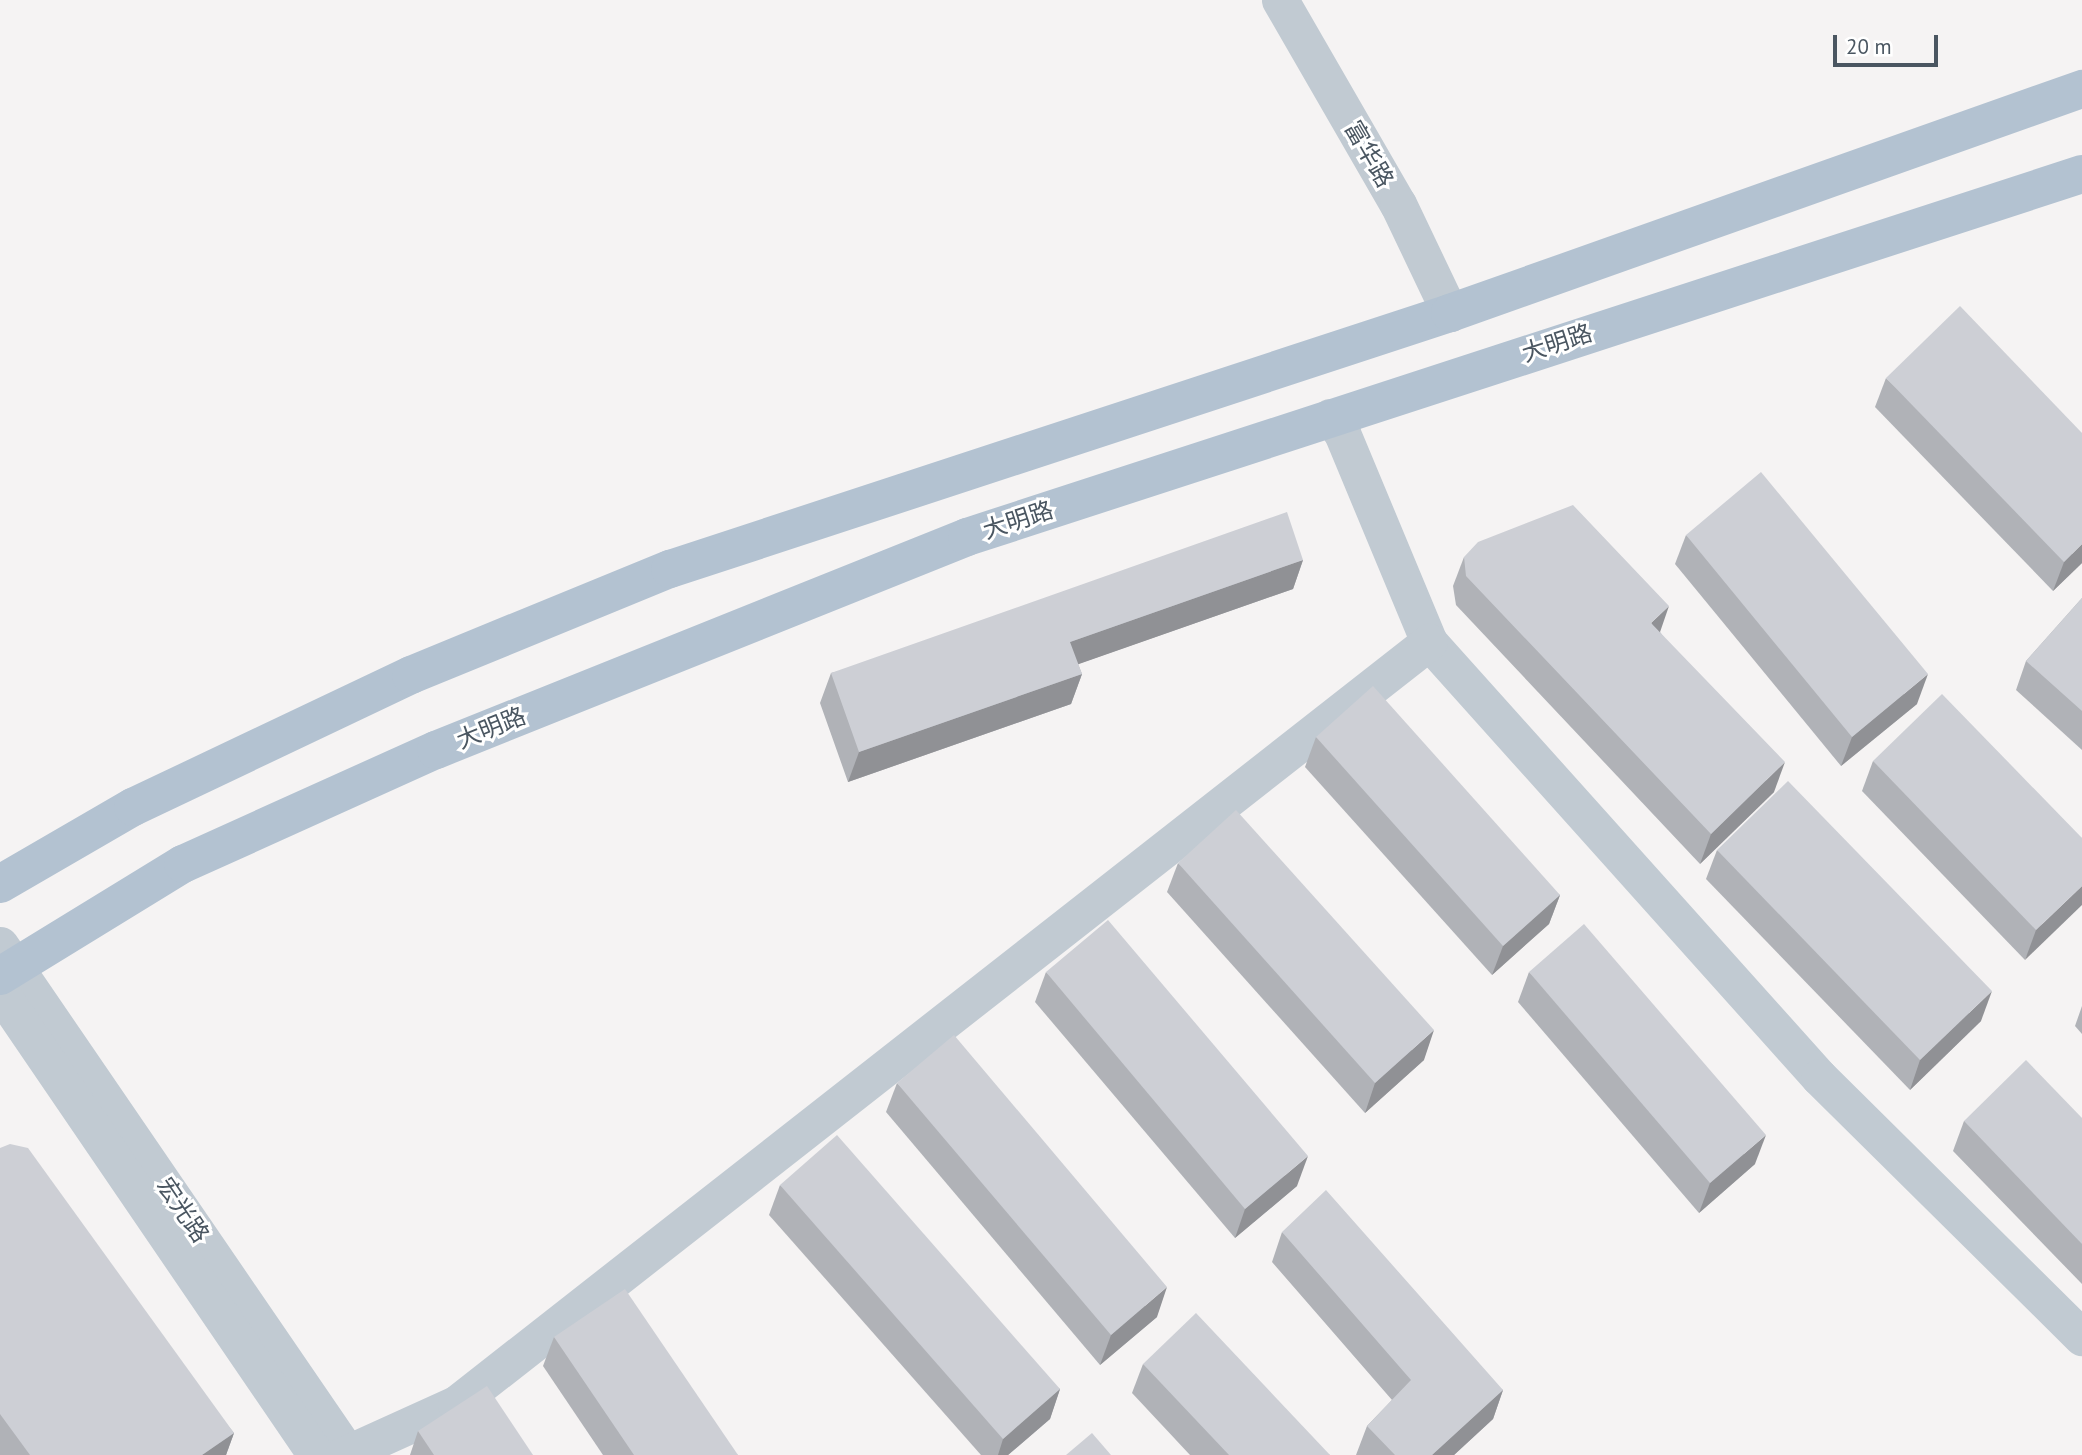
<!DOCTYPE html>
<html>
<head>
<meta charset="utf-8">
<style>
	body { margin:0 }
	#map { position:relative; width:2082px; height:1455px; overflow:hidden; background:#f5f3f3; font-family:"PT Sans","Noto Sans SC",sans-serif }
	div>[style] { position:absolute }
	.minor>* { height:37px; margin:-18.5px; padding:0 18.5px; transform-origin:18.5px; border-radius:18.5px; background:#c1cad2 }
	.major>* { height:38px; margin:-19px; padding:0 19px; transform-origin:19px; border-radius:19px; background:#b3c2d1 }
	.wall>* { inset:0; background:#b0b2b7 }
	.shaded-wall>* { inset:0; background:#909195 }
	.building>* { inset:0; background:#cdcfd5 }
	span { translate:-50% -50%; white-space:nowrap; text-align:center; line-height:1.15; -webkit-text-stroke:6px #fff; paint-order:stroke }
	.street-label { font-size:24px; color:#4a5661 }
	.scale { position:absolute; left:1833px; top:35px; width:105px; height:32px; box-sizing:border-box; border:4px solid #4a5661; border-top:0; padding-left:9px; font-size:21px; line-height:24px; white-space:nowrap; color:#4a5661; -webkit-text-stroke:5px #fff; paint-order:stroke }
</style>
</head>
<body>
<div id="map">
	<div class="minor">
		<div style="left:1280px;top:0;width:236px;rotate:60deg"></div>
		<div style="left:1398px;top:204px;width:121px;rotate:64.5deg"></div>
		<div style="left:1330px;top:417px;width:20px;rotate:53deg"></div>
		<div style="left:1342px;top:433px;width:226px;rotate:67.4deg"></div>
		<div style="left:1429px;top:642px;width:584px;rotate:48.12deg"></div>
		<div style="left:1819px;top:1077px;width:370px;rotate:44.7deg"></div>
		<div style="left:0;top:945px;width:618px;rotate:55.62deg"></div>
		<div style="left:0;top:992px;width:561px;rotate:55.69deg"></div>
		<div style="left:343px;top:1455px;width:124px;rotate:-24.3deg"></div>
		<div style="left:456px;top:1404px;width:1236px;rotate:-38.07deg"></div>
	</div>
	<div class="major">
		<div style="left:0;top:884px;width:154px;rotate:-30.1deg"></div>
		<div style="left:133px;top:807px;width:308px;rotate:-25.4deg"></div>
		<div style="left:411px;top:675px;width:280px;rotate:-22.3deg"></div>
		<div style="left:670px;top:569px;width:821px;rotate:-18.17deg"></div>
		<div style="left:1450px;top:313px;width:671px;rotate:-19.52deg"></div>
		<div style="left:0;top:976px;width:215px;rotate:-31.5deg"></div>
		<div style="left:183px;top:864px;width:277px;rotate:-24.3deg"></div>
		<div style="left:436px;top:750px;width:572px;rotate:-21.86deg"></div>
		<div style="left:967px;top:537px;width:1173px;rotate:-18.03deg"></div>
	</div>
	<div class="wall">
		<div style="clip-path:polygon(1886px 378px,2082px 563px,2053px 591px,1875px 407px)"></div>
		<div style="clip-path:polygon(1686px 535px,1917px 704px,1841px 766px,1675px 564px)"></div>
		<div style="clip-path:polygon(1464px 557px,1660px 632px,1774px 792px,1700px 864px,1456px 605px,1453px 586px)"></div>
		<div style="clip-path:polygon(1303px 560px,1293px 589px,1078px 664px,1082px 674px,1071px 704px,848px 782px,820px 703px,831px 673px)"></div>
		<div style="clip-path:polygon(2082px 598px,2082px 750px,2016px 690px,2026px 661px)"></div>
		<div style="clip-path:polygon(1316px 737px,1560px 895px,1549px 924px,1492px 975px,1305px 767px)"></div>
		<div style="clip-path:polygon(1873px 761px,2082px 838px,2025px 960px,1862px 791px)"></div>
		<div style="clip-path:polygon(1717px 850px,1981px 1021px,1910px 1090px,1706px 879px)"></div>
		<div style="clip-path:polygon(1178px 863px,1424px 1060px,1365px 1113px,1167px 892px)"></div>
		<div style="clip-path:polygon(1046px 972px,1297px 1186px,1235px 1238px,1035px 1002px)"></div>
		<div style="clip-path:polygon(1529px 972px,1755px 1164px,1699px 1213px,1518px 1002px)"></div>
		<div style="clip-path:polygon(2082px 1006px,2082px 1034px,2075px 1026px)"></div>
		<div style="clip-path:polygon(897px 1083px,1157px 1317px,1100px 1365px,886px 1112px)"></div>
		<div style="clip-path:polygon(2082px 1118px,2082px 1284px,1953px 1151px,1964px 1121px)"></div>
		<div style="clip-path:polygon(0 1148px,234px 1433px,226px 1455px,0 1455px)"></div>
		<div style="clip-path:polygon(780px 1185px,1060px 1389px,1050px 1419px,1008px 1455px,981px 1455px,769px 1215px)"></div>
		<div style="clip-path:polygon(1282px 1232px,1503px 1390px,1493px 1419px,1454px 1455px,1356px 1455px,1367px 1426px,1392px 1400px,1272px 1262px)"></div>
		<div style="clip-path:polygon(554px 1337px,738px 1455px,603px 1455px,543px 1366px)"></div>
		<div style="clip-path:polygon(1143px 1364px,1330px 1455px,1190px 1455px,1132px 1393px)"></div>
		<div style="clip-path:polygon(418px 1431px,533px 1455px,410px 1455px)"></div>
	</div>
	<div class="shaded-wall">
		<div style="clip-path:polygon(2082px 544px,2082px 563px,2053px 591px,2064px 562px)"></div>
		<div style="clip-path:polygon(1303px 560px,1293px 589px,1059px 671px,1070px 642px)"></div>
		<div style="clip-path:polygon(1669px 606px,1659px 635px,1651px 623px)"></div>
		<div style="clip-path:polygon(1082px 674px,1071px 704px,848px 782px,859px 752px)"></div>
		<div style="clip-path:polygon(1928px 674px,1917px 704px,1841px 766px,1852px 737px)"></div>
		<div style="clip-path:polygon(1785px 762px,1774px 792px,1700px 864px,1711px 834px)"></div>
		<div style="clip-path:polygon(2082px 886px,2082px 905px,2025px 960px,2036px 930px)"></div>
		<div style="clip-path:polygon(1560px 895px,1549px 924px,1492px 975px,1503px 946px)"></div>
		<div style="clip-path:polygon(1992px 991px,1981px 1021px,1910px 1090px,1920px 1060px)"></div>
		<div style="clip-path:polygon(1434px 1030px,1424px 1060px,1365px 1113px,1375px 1083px)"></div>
		<div style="clip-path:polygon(1766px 1135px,1755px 1164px,1699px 1213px,1710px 1183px)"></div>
		<div style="clip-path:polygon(1308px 1156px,1297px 1186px,1235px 1238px,1245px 1209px)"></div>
		<div style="clip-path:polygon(1167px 1287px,1157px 1317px,1100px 1365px,1111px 1335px)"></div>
		<div style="clip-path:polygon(1060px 1389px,1050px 1419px,1008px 1455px,998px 1455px,1003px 1439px)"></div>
		<div style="clip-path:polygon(1503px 1390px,1493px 1419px,1454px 1455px,1432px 1455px)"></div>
		<div style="clip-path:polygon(234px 1433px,226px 1455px,202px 1455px)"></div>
	</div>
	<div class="building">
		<div style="clip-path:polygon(1960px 306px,2082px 433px,2082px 544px,2064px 562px,1886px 378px)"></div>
		<div style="clip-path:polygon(1761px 472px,1928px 674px,1852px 737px,1686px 535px)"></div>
		<div style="clip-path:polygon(1573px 505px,1669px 606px,1651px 623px,1785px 762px,1711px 834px,1466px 576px,1464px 557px,1478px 542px)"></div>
		<div style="clip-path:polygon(1287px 512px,1303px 560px,1070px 642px,1082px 674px,859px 752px,831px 673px)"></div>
		<div style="clip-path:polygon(2082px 598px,2082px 711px,2026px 661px)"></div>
		<div style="clip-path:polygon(1373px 686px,1560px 895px,1503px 946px,1316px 737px)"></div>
		<div style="clip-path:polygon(1942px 694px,2082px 838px,2082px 886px,2036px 930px,1873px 761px)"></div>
		<div style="clip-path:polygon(1788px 781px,1992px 991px,1920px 1060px,1717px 850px)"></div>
		<div style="clip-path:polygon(1236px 810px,1434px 1030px,1375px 1083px,1178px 863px)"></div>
		<div style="clip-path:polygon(1108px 920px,1308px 1156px,1245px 1209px,1046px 972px)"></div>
		<div style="clip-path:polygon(1584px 924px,1766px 1135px,1710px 1183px,1529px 972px)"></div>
		<div style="clip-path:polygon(954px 1035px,1167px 1287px,1111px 1335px,897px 1083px)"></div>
		<div style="clip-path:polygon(2026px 1060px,2082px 1118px,2082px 1244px,1964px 1121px)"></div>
		<div style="clip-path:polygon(837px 1135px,1060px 1389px,1003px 1439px,780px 1185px)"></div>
		<div style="clip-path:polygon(10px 1144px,28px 1148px,234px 1433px,202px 1455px,30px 1455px,0 1414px,0 1148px)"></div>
		<div style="clip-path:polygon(1326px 1190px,1503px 1390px,1432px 1455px,1395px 1455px,1367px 1426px,1411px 1380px,1282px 1232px)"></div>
		<div style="clip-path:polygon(625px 1289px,738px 1455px,634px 1455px,554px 1337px)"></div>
		<div style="clip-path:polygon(1196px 1313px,1330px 1455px,1229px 1455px,1143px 1364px)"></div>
		<div style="clip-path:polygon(487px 1386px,533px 1455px,434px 1455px,418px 1431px)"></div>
		<div style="clip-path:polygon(1092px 1433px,1111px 1455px,1066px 1455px)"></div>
	</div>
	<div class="street-label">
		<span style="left:1369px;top:154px;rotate:60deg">富华路</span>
		<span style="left:1557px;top:343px;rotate:-18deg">大明路</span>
		<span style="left:1018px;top:520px;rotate:-18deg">大明路</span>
		<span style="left:491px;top:728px;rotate:-22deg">大明路</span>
		<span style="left:183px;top:1210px;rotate:56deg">宏光路</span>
	</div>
	<div class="scale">20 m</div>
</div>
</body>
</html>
